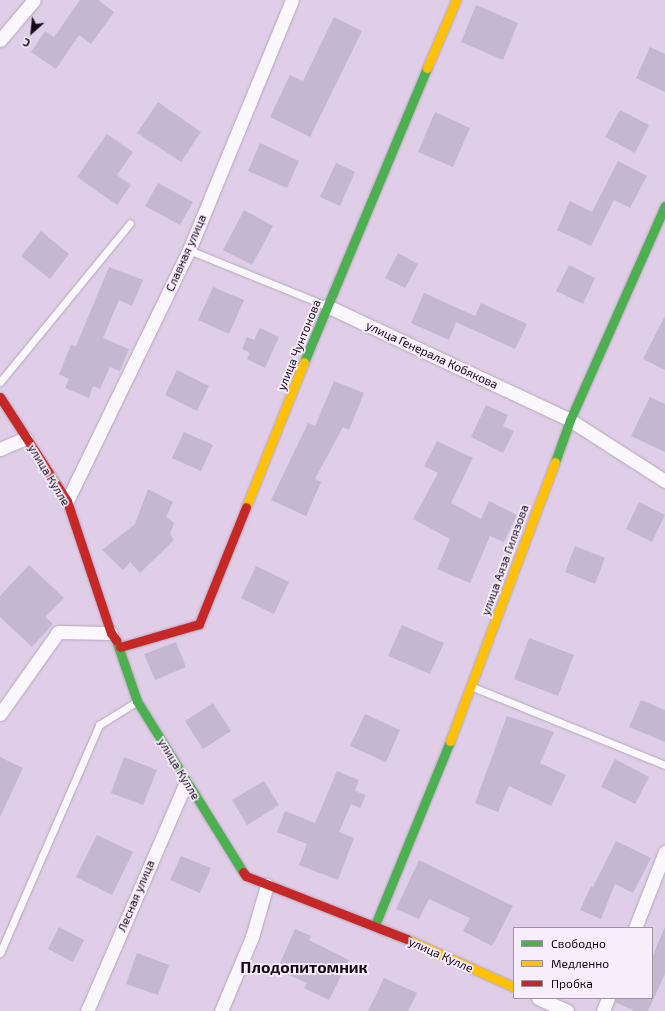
<!DOCTYPE html>
<html>
<head>
<meta charset="utf-8">
<style>
	body { margin:0 }
	#map { position:relative; width:665px; height:1011px; overflow:hidden; background:#e0cde8; font-family:"Exo 2",sans-serif }
	div>[style] { position:absolute }
	.building>* { inset:0; background:#c4b8d0 }
	.roads { filter:drop-shadow(0 0 1px #b5a6bb) drop-shadow(0 0 1px #b5a6bb) }
	.lane>* { height:7px; margin:-3.5px; padding:0 3.5px; transform-origin:3.5px; border-radius:3.5px; background:#faf8fc }
	.street>* { height:13px; margin:-6.5px; padding:0 6.5px; transform-origin:6.5px; border-radius:6.5px; background:#faf8fc }
	.fast>* { height:9px; margin:-4.5px; padding:0 4.5px; transform-origin:4.5px; border-radius:4.5px; background:#4caf50 }
	.slow>* { height:9px; margin:-4.5px; padding:0 4.5px; transform-origin:4.5px; border-radius:4.5px; background:#ffc107 }
	.jam>* { height:9px; margin:-4.5px; padding:0 4.5px; transform-origin:4.5px; border-radius:4.5px; background:#c62828 }
	span { translate:-50% -50%; white-space:nowrap; text-align:center; line-height:1.15; -webkit-text-stroke:3.5px #f8edfc; paint-order:stroke }
	.street-label { font-size:12px; color:#15091a }
	.district-label { font-size:16px; color:#15091a; font-weight:700 }
	.legend { position:absolute; left:513px; top:927px; width:140px; height:72px; box-sizing:border-box; background:#f8edfc; border:1px solid #9d92a2; margin:0; padding:5px 7px; list-style:none; font-size:12px; color:#15091a }
	.legend li { display:flex; align-items:center; gap:8px; height:20px }
	.legend b { width:20px; border:1px solid #9d92a2 }
	.north { position:absolute; left:12px; top:12px; width:40px; height:40px; -webkit-text-stroke:3px #f8edfc; paint-order:stroke; rotate:207deg; font-size:11px; font-weight:700; line-height:16px; text-align:center; color:#15091a }
	.north::after { content:''; display:block; margin:auto; width:14px; height:18px; background:#15091a; clip-path:polygon(50% 0,100% 100%,50% 72%,0 100%) }
</style>
</head>
<body>
<div id="map">
	<div class="building">
		<div style="clip-path:polygon(80px 0,98px 0,114px 12px,91px 44px,79px 35px,56px 69px,31px 52px,45px 31px,54px 37px)"></div>
		<div style="clip-path:polygon(476px 5px,518px 23px,503px 60px,461px 42px)"></div>
		<div style="clip-path:polygon(334px 17px,362px 31px,310px 137px,270px 117px,290px 75px,303px 81px)"></div>
		<div style="clip-path:polygon(650px 47px,665px 54px,665px 92px,636px 78px)"></div>
		<div style="clip-path:polygon(158px 102px,201px 132px,181px 162px,137px 133px)"></div>
		<div style="clip-path:polygon(620px 110px,649px 125px,635px 153px,605px 137px)"></div>
		<div style="clip-path:polygon(435px 112px,470px 128px,453px 167px,418px 152px)"></div>
		<div style="clip-path:polygon(107px 134px,133px 152px,117px 175px,131px 185px,117px 205px,77px 177px)"></div>
		<div style="clip-path:polygon(260px 143px,299px 161px,287px 188px,248px 171px)"></div>
		<div style="clip-path:polygon(618px 161px,647px 176px,630px 208px,614px 200px,591px 246px,557px 230px,570px 201px,592px 212px)"></div>
		<div style="clip-path:polygon(336px 163px,355px 172px,340px 206px,320px 197px)"></div>
		<div style="clip-path:polygon(158px 183px,193px 202px,180px 225px,145px 206px)"></div>
		<div style="clip-path:polygon(244px 210px,273px 226px,252px 265px,223px 250px)"></div>
		<div style="clip-path:polygon(41px 231px,69px 254px,50px 279px,21px 256px)"></div>
		<div style="clip-path:polygon(398px 253px,418px 264px,405px 288px,385px 278px)"></div>
		<div style="clip-path:polygon(569px 265px,595px 278px,583px 304px,556px 291px)"></div>
		<div style="clip-path:polygon(109px 267px,143px 280px,132px 306px,119px 300px,103px 338px,129px 349px,120px 371px,110px 367px,100px 389px,93px 386px,89px 398px,65px 388px,69px 379px,59px 374px,71px 345px,76px 346px)"></div>
		<div style="clip-path:polygon(213px 287px,244px 300px,229px 334px,198px 320px)"></div>
		<div style="clip-path:polygon(424px 293px,475px 316px,481px 303px,527px 324px,515px 349px,456px 322px,449px 340px,411px 323px)"></div>
		<div style="clip-path:polygon(665px 316px,665px 370px,643px 359px)"></div>
		<div style="clip-path:polygon(260px 328px,279px 337px,265px 368px,247px 359px,250px 353px,242px 349px,247px 337px,254px 340px)"></div>
		<div style="clip-path:polygon(177px 370px,209px 386px,197px 411px,165px 395px)"></div>
		<div style="clip-path:polygon(334px 381px,364px 393px,349px 430px,343px 427px,315px 479px,321px 482px,306px 516px,271px 500px,308px 423px,315px 426px)"></div>
		<div style="clip-path:polygon(650px 397px,665px 404px,665px 452px,631px 436px)"></div>
		<div style="clip-path:polygon(486px 405px,508px 415px,503px 426px,514px 431px,503px 453px,471px 437px)"></div>
		<div style="clip-path:polygon(184px 432px,213px 445px,201px 471px,172px 458px)"></div>
		<div style="clip-path:polygon(437px 441px,473px 458px,451px 503px,481px 519px,489px 501px,517px 515px,504px 542px,490px 536px,470px 583px,437px 569px,450px 539px,413px 519px,438px 473px,424px 466px)"></div>
		<div style="clip-path:polygon(148px 489px,173px 502px,166px 517px,174px 523px,170px 534px,174px 540px,140px 573px,130px 562px,123px 570px,102px 550px,135px 524px)"></div>
		<div style="clip-path:polygon(639px 502px,665px 515px,652px 542px,626px 529px)"></div>
		<div style="clip-path:polygon(575px 546px,605px 558px,595px 584px,565px 572px)"></div>
		<div style="clip-path:polygon(29px 565px,64px 598px,45px 617px,53px 624px,32px 647px,0 617px,0 596px)"></div>
		<div style="clip-path:polygon(256px 566px,289px 582px,274px 614px,241px 598px)"></div>
		<div style="clip-path:polygon(402px 625px,444px 643px,430px 674px,388px 656px)"></div>
		<div style="clip-path:polygon(529px 638px,574px 655px,558px 696px,514px 679px)"></div>
		<div style="clip-path:polygon(176px 642px,186px 667px,155px 680px,144px 654px)"></div>
		<div style="clip-path:polygon(641px 700px,665px 710px,665px 742px,629px 727px)"></div>
		<div style="clip-path:polygon(213px 703px,231px 731px,203px 749px,185px 721px)"></div>
		<div style="clip-path:polygon(365px 714px,400px 730px,386px 762px,350px 746px)"></div>
		<div style="clip-path:polygon(507px 716px,554px 732px,540px 763px,566px 775px,551px 806px,509px 786px,498px 812px,475px 803px)"></div>
		<div style="clip-path:polygon(0 757px,23px 768px,0 817px)"></div>
		<div style="clip-path:polygon(124px 757px,157px 770px,143px 805px,111px 793px)"></div>
		<div style="clip-path:polygon(615px 759px,649px 777px,635px 804px,601px 787px)"></div>
		<div style="clip-path:polygon(337px 771px,359px 780px,355px 791px,366px 795px,360px 808px,351px 804px,339px 832px,354px 838px,338px 880px,299px 865px,307px 844px,277px 832px,285px 811px,315px 823px)"></div>
		<div style="clip-path:polygon(264px 781px,279px 805px,247px 825px,232px 800px)"></div>
		<div style="clip-path:polygon(97px 835px,133px 852px,112px 895px,76px 877px)"></div>
		<div style="clip-path:polygon(616px 841px,651px 858px,633px 893px,615px 884px,601px 919px,580px 910px,591px 886px,593px 887px)"></div>
		<div style="clip-path:polygon(181px 856px,211px 868px,200px 893px,170px 880px)"></div>
		<div style="clip-path:polygon(419px 860px,513px 906px,492px 946px,463px 931px,470px 918px,429px 899px,419px 919px,396px 909px)"></div>
		<div style="clip-path:polygon(59px 927px,84px 940px,73px 962px,48px 949px)"></div>
		<div style="clip-path:polygon(665px 927px,665px 974px,648px 1011px,635px 1011px,615px 1002px,616px 998px,652px 998px,652px 957px)"></div>
		<div style="clip-path:polygon(295px 929px,311px 936px,309px 940px,349px 960px,329px 1000px,304px 988px,307px 983px,277px 970px)"></div>
		<div style="clip-path:polygon(137px 953px,169px 965px,158px 995px,126px 984px)"></div>
		<div style="clip-path:polygon(384px 978px,417px 993px,408px 1011px,368px 1011px)"></div>
	</div>
	<div class="roads">
		<div class="lane">
			<div style="left:189px;top:250px;width:149px;rotate:22.1deg"></div>
			<div style="left:0;top:382px;width:205px;rotate:-50.7deg"></div>
			<div style="left:473px;top:687px;width:207px;rotate:22.1deg"></div>
			<div style="left:0;top:953px;width:249px;rotate:-66.5deg"></div>
			<div style="left:99px;top:725px;width:44px;rotate:-31.9deg"></div>
		</div>
		<div class="street">
			<div style="left:0;top:40px;width:52px;rotate:-49.6deg"></div>
			<div style="left:327px;top:306px;width:268px;rotate:25.1deg"></div>
			<div style="left:570px;top:420px;width:113px;rotate:32.7deg"></div>
			<div style="left:0;top:449px;width:28px;rotate:-23deg"></div>
			<div style="left:67px;top:501px;width:279px;rotate:-64.1deg"></div>
			<div style="left:189px;top:250px;width:270px;rotate:-67.6deg"></div>
			<div style="left:0;top:714px;width:100px;rotate:-54.7deg"></div>
			<div style="left:58px;top:632px;width:53px;rotate:1.1deg"></div>
			<div style="left:635px;top:928px;width:82px;rotate:-68.5deg"></div>
			<div style="left:538px;top:998px;width:32px;rotate:24deg"></div>
			<div style="left:87px;top:1011px;width:249px;rotate:-66.6deg"></div>
			<div style="left:221px;top:1011px;width:80px;rotate:-67.3deg"></div>
			<div style="left:252px;top:937px;width:54px;rotate:-73.9deg"></div>
			<div style="left:603px;top:1011px;width:14px;rotate:-69deg"></div>
		</div>
		<div class="fast">
			<div style="left:304px;top:362px;width:319px;rotate:-67.3deg"></div>
			<div style="left:555px;top:462px;width:45px;rotate:-70.3deg"></div>
			<div style="left:570px;top:420px;width:234px;rotate:-66.1deg"></div>
			<div style="left:116px;top:640px;width:65px;rotate:71deg"></div>
			<div style="left:137px;top:701px;width:201px;rotate:58.2deg"></div>
			<div style="left:375px;top:925px;width:199px;rotate:-67.8deg"></div>
		</div>
		<div class="slow">
			<div style="left:427px;top:68px;width:74px;rotate:-66.9deg"></div>
			<div style="left:246px;top:507px;width:156px;rotate:-68.2deg"></div>
			<div style="left:450px;top:741px;width:298px;rotate:-69.4deg"></div>
			<div style="left:407px;top:939px;width:117px;rotate:24.2deg"></div>
		</div>
		<div class="jam">
			<div style="left:0;top:397px;width:124px;rotate:57.2deg"></div>
			<div style="left:67px;top:501px;width:139px;rotate:71.6deg"></div>
			<div style="left:111px;top:633px;width:9px;rotate:54deg"></div>
			<div style="left:120px;top:647px;width:82px;rotate:-16.2deg"></div>
			<div style="left:199px;top:624px;width:126px;rotate:-68.1deg"></div>
			<div style="left:243px;top:872px;width:5px;rotate:53deg"></div>
			<div style="left:246px;top:876px;width:173px;rotate:21.4deg"></div>
		</div>
	</div>
	<div class="street-label">
		<span style="left:186px;top:253px;rotate:-66deg">Славная улица</span>
		<span style="left:299px;top:345px;rotate:-68deg">улица Чунтонова</span>
		<span style="left:432px;top:355px;rotate:25deg">улица Генерала Кобякова</span>
		<span style="left:49px;top:475px;rotate:59deg">улица Кулле</span>
		<span style="left:505px;top:560px;rotate:-70deg">улица Аяза Гилязова</span>
		<span style="left:179px;top:769px;rotate:59deg">улица Кулле</span>
		<span style="left:136px;top:896px;rotate:-67deg">Лесная улица</span>
		<span style="left:441px;top:955px;rotate:24deg">улица Кулле</span>
	</div>
	<div class="district-label">
		<span style="left:304px;top:967px">Плодопитомник</span>
	</div>
	<ul class="legend">
	<li><b style="height:5px;background:#4caf50"></b>Свободно</li>
	<li><b style="height:5px;background:#ffc107"></b>Медленно</li>
	<li><b style="height:5px;background:#c62828"></b>Пробка</li>
	</ul>
	<div class="north">С</div>
</div>
</body>
</html>
